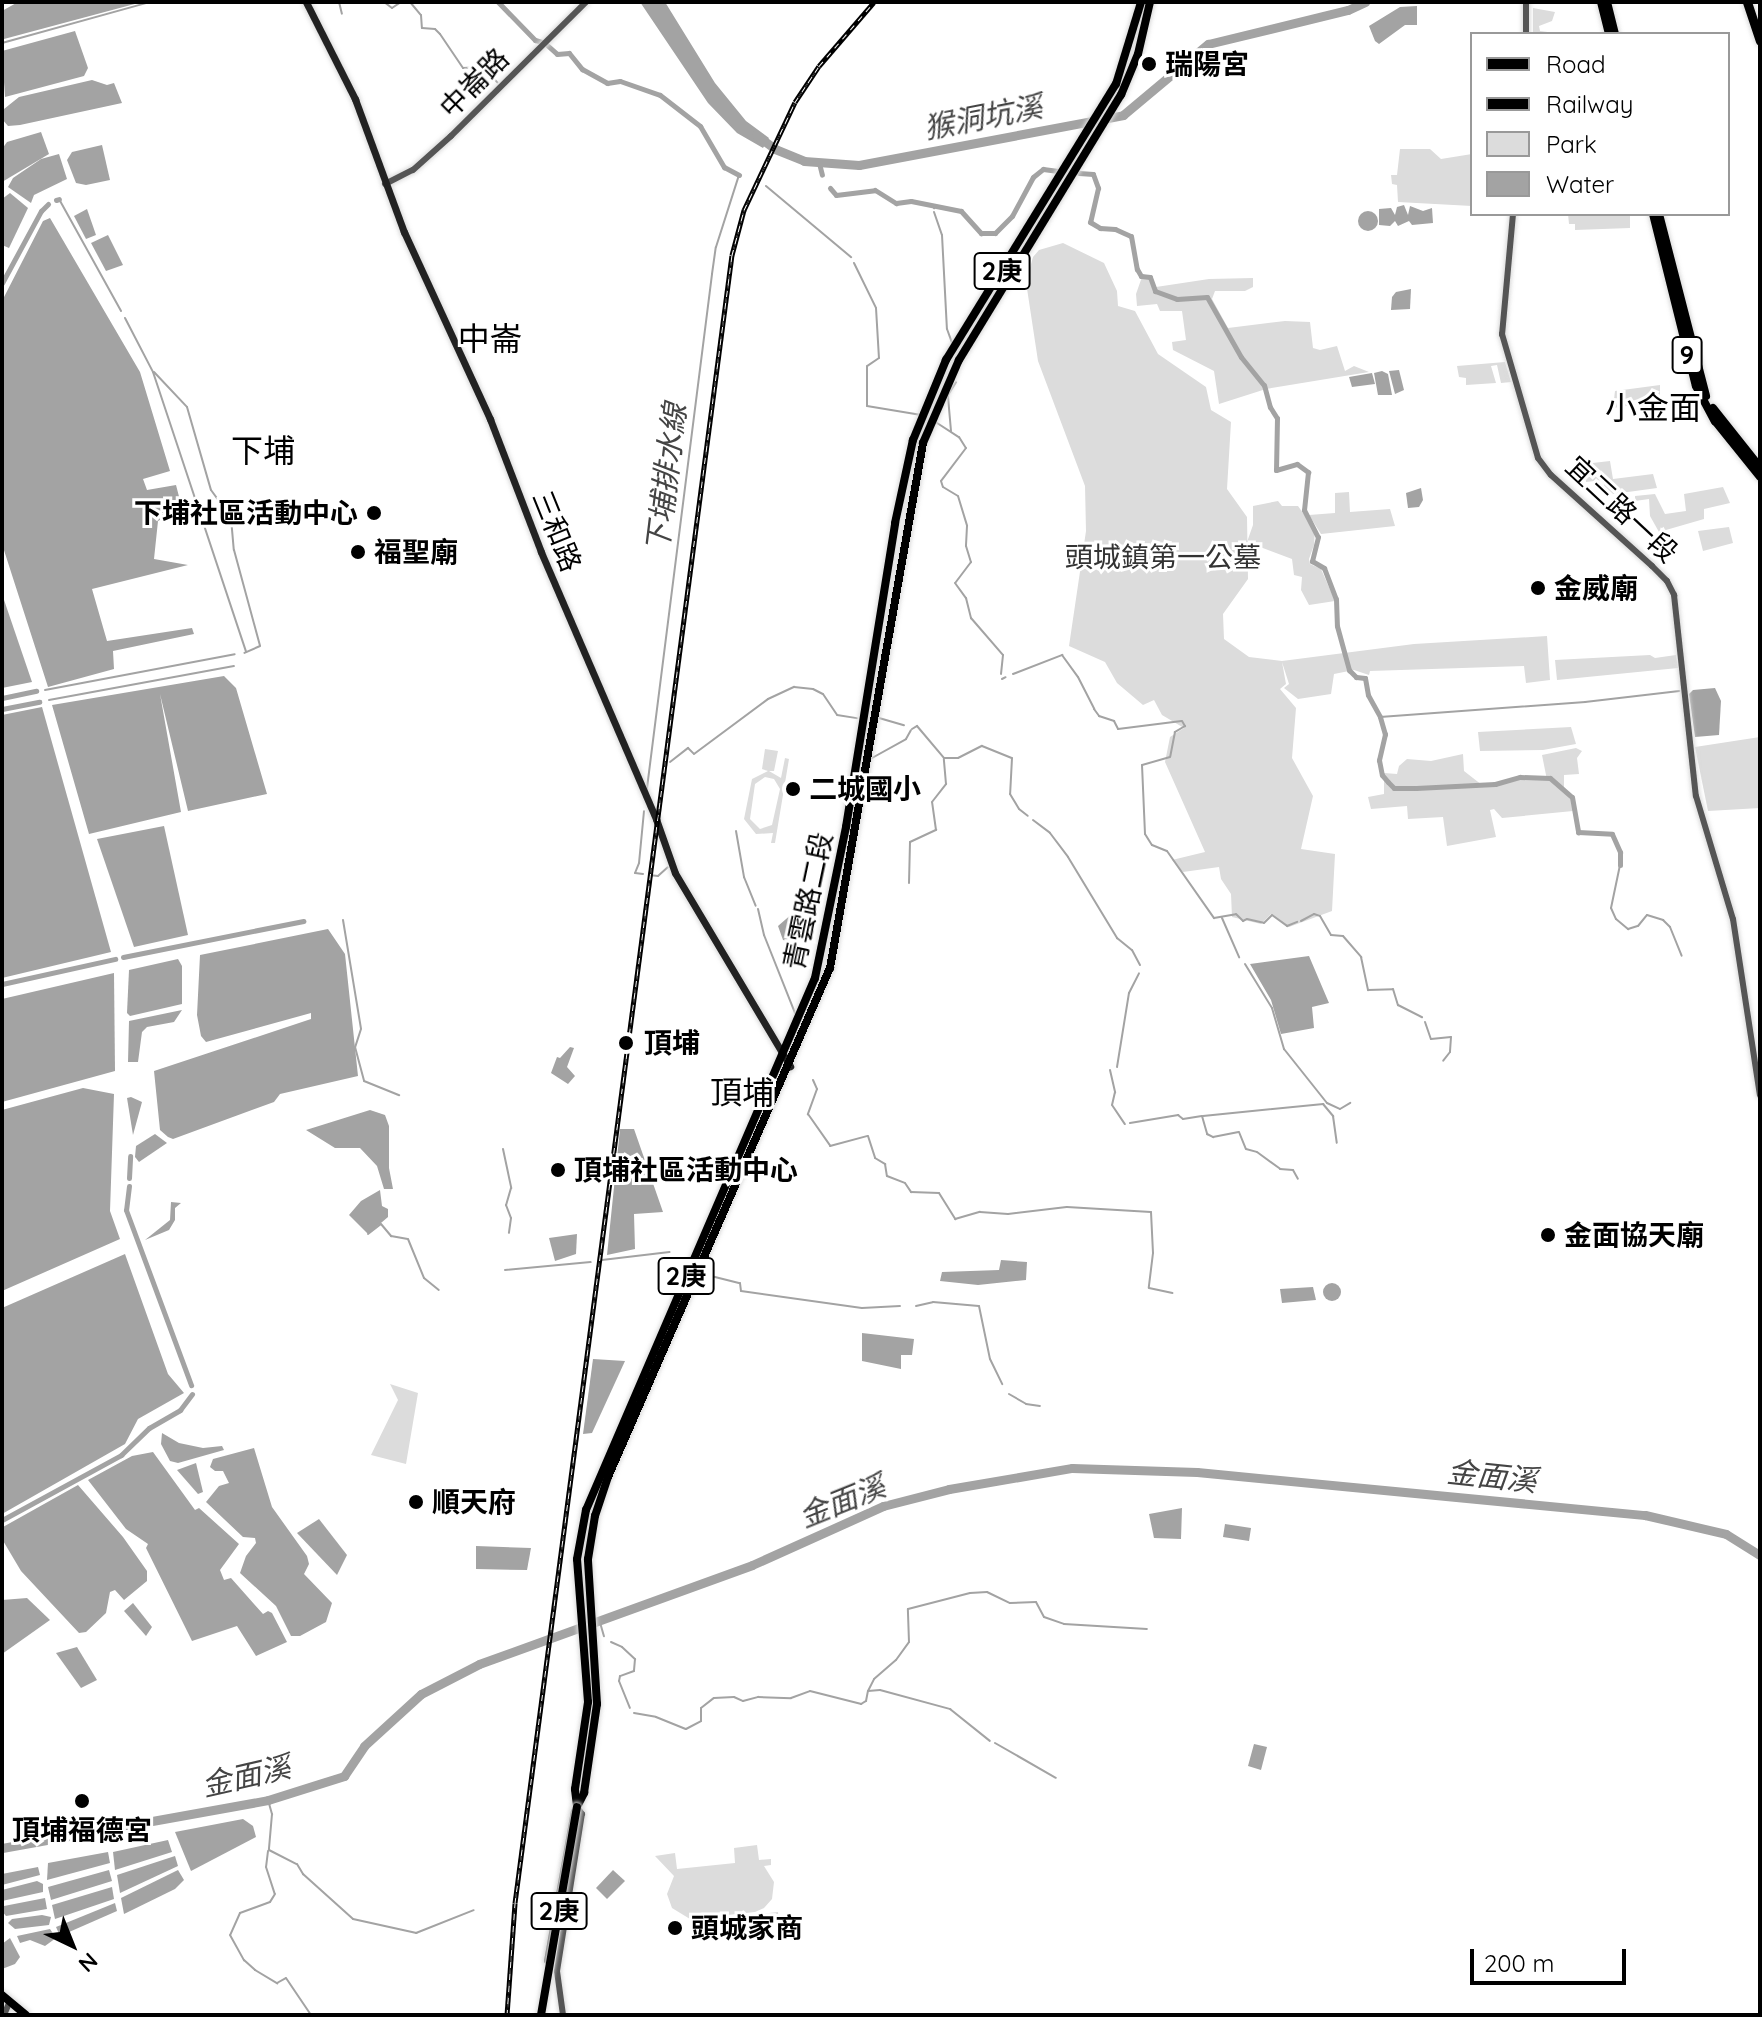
<!DOCTYPE html>
<html>
<head>
<meta charset="utf-8">
<style>
	body { margin:0 }
	#map { position:relative; width:1762px; height:2017px; overflow:hidden; background:#fff; font-family:Quicksand,"Noto Sans TC",sans-serif }
	div>[style] { position:absolute }
	.green>* { inset:0; background:#dcdcdc }
	.water>* { inset:0; background:#a3a3a3 }
	.round { border-radius:50% }
	.stream>* { height:2px; margin:-1px; padding:0 1px; transform-origin:1px; border-radius:1px; background:#a3a3a3 }
	.canal>* { height:5px; margin:-2.5px; padding:0 2.5px; transform-origin:2.5px; border-radius:2.5px; background:#a3a3a3 }
	.river>* { height:9px; margin:-4.5px; padding:0 4.5px; transform-origin:4.5px; border-radius:4.5px; background:#a3a3a3 }
	.roads { filter:drop-shadow(0 0 2px #dbdbdb) drop-shadow(0 0 2px #dbdbdb) }
	.tertiary>* { height:6px; margin:-3px; padding:0 3px; transform-origin:3px; border-radius:3px; background:#555 }
	.secondary>* { height:7px; margin:-3.5px; padding:0 3.5px; transform-origin:3.5px; border-radius:3.5px; background:#222 }
	.primary>* { height:8px; margin:-4px; padding:0 4px; transform-origin:4px; border-radius:4px; background:#000 }
	.motorway>* { height:9px; margin:-4.5px; padding:0 4.5px; transform-origin:4.5px; border-radius:4.5px; background:#000 }
	.rail>* { height:5px; margin-top:-2.5px; transform-origin:0; background:repeating-linear-gradient(90deg,#fff 0 6px,#000 0 12px); box-sizing:border-box; border-block:2px solid #000 }
	.bridges { filter:drop-shadow(0 0 2px #dbdbdb) drop-shadow(0 0 2px #dbdbdb) }
	.primary-bridge>* { height:8px; margin:-4px; padding:0 4px; transform-origin:4px; border-radius:4px; background:#000 }
	.dots>* { width:22px; height:22px; translate:-50% -50%; box-sizing:border-box; border:4px solid #fff; border-radius:50% }
	span { translate:-50% -50%; white-space:nowrap; text-align:center; line-height:1.15; -webkit-text-stroke:6px #fff; paint-order:stroke }
	.shield-label span { padding:2px 6px; background:#fff; border:2px solid; border-radius:6px; -webkit-text-stroke-width:0 }
	.shield-label { font-size:26px; color:#000; font-weight:700 }
	.poi-label { font-size:28px; color:#000; font-weight:700 }
	.left { translate:0 -50%; text-align:left }
	.right { translate:-100% -50%; text-align:right }
	.street-label { font-size:28px; color:#000 }
	.park-label { font-size:28px; color:#333 }
	.water-label { font-size:30px; color:#444; font-style:italic }
	.quarter-label { font-size:32px; color:#000 }
	.frame { position:absolute; inset:0; border:4px solid #000; pointer-events:none }
	.legend { position:absolute; left:1470px; top:32px; width:260px; height:184px; box-sizing:border-box; background:#fff; border:2px solid #999; margin:0; padding:10px 14px; list-style:none; font-size:24px; color:#000 }
	.legend li { display:flex; align-items:center; gap:16px; height:40px }
	.legend b { width:40px; border:2px solid #999 }
	.north { position:absolute; left:32px; top:1905px; width:80px; height:80px; -webkit-text-stroke:6px #fff; paint-order:stroke; rotate:137deg; font-size:22px; font-weight:700; line-height:32px; text-align:center; color:#000 }
	.north::after { content:''; display:block; margin:auto; width:28px; height:36px; background:#000; clip-path:polygon(50% 0,100% 100%,50% 72%,0 100%) }
	.scale { position:absolute; left:1470px; top:1949px; width:156px; height:36px; box-sizing:border-box; border:4px solid #000; border-top:0; padding-left:10px; font-size:24px; line-height:28px; white-space:nowrap; color:#000; -webkit-text-stroke:6px #fff; paint-order:stroke }
</style>
</head>
<body>
<div id="map">
	<div class="green">
		<div style="clip-path:polygon(1533px 8px,1555px 12px,1552px 21px,1539px 26px,1540px 31px,1563px 34px,1533px 34px)"></div>
		<div style="clip-path:polygon(1400px 149px,1430px 149px,1441px 159px,1472px 154px,1472px 206px,1398px 202px,1397px 185px,1392px 184px,1391px 175px,1397px 175px)"></div>
		<div style="clip-path:polygon(1568px 214px,1630px 214px,1630px 228px,1575px 230px,1575px 224px,1569px 224px)"></div>
		<div style="clip-path:polygon(1063px 243px,1104px 263px,1117px 291px,1118px 306px,1135px 311px,1158px 354px,1206px 387px,1211px 410px,1231px 422px,1227px 489px,1247px 517px,1248px 579px,1223px 614px,1224px 639px,1249px 657px,1282px 661px,1414px 644px,1547px 636px,1550px 680px,1526px 683px,1524px 666px,1370px 671px,1369px 675px,1354px 670px,1334px 674px,1331px 694px,1298px 699px,1284px 688px,1289px 684px,1282px 662px,1286px 684px,1280px 689px,1296px 708px,1292px 758px,1313px 796px,1301px 849px,1335px 854px,1332px 911px,1289px 927px,1271px 914px,1261px 924px,1232px 917px,1231px 894px,1221px 879px,1219px 867px,1183px 872px,1172px 860px,1205px 852px,1165px 762px,1170px 737px,1184px 728px,1162px 715px,1154px 700px,1143px 705px,1117px 683px,1105px 662px,1069px 646px,1086px 531px,1085px 486px,1038px 361px,1026px 282px,1033px 257px,1039px 250px)"></div>
		<div style="clip-path:polygon(1143px 274px,1149px 277px,1156px 287px,1209px 279px,1253px 278px,1253px 287px,1245px 291px,1215px 291px,1212px 299px,1228px 328px,1285px 321px,1310px 322px,1313px 348px,1320px 350px,1337px 346px,1345px 371px,1354px 366px,1369px 372px,1266px 389px,1219px 404px,1214px 371px,1173px 350px,1172px 342px,1186px 340px,1182px 311px,1160px 311px,1157px 304px,1137px 306px,1136px 294px)"></div>
		<div style="clip-path:polygon(1505px 362px,1511px 382px,1501px 383px,1497px 365px,1491px 366px,1496px 383px,1466px 385px,1466px 378px,1459px 377px,1457px 366px)"></div>
		<div style="clip-path:polygon(1660px 385px,1660px 401px,1613px 408px,1615px 391px)"></div>
		<div style="clip-path:polygon(1610px 461px,1613px 479px,1653px 474px,1657px 488px,1606px 495px,1603px 480px,1586px 482px,1584px 464px)"></div>
		<div style="clip-path:polygon(1723px 487px,1730px 503px,1704px 509px,1704px 519px,1659px 532px,1650px 516px,1649px 499px,1635px 501px,1635px 496px,1655px 494px,1665px 514px,1686px 511px,1684px 494px)"></div>
		<div style="clip-path:polygon(1349px 492px,1350px 512px,1390px 509px,1395px 526px,1321px 534px,1309px 515px,1335px 513px,1335px 493px)"></div>
		<div style="clip-path:polygon(1278px 501px,1282px 506px,1298px 506px,1315px 530px,1314px 545px,1309px 559px,1310px 564px,1321px 569px,1335px 601px,1309px 605px,1301px 590px,1302px 577px,1294px 575px,1292px 559px,1247px 542px,1253px 525px,1253px 506px)"></div>
		<div style="clip-path:polygon(1729px 527px,1733px 543px,1703px 551px,1698px 531px)"></div>
		<div style="clip-path:polygon(1650px 655px,1655px 658px,1676px 655px,1678px 668px,1557px 680px,1555px 660px)"></div>
		<div style="clip-path:polygon(1571px 727px,1576px 744px,1543px 750px,1480px 751px,1478px 732px)"></div>
		<div style="clip-path:polygon(1760px 737px,1760px 808px,1708px 811px,1695px 747px)"></div>
		<div style="clip-path:polygon(1576px 748px,1582px 751px,1577px 758px,1579px 774px,1564px 775px,1564px 791px,1571px 800px,1573px 811px,1502px 818px,1494px 809px,1490px 810px,1496px 837px,1447px 846px,1443px 817px,1408px 819px,1407px 806px,1371px 809px,1368px 797px,1384px 794px,1384px 773px,1397px 774px,1399px 766px,1407px 759px,1431px 761px,1463px 754px,1464px 771px,1482px 785px,1498px 785px,1521px 779px,1547px 780px,1542px 755px)"></div>
		<div style="clip-path:polygon(evenodd,765px 749px,778px 751px,774px 771px,769px 771px,781px 778px,785px 758px,789px 759px,775px 843px,771px 843px,773px 833px,756px 834px,744px 819px,752px 779px,768px 771px,762px 769px,765px 749px,765px 777px,774px 779px,780px 789px,772px 825px,760px 829px,750px 819px,755px 784px,765px 777px)"></div>
		<div style="clip-path:polygon(390px 1384px,418px 1393px,406px 1464px,371px 1455px,398px 1400px)"></div>
		<div style="clip-path:polygon(757px 1845px,759px 1860px,771px 1859px,771px 1865px,764px 1866px,774px 1882px,772px 1899px,764px 1908px,755px 1912px,690px 1919px,672px 1908px,667px 1894px,674px 1876px,655px 1856px,675px 1853px,677px 1869px,735px 1863px,734px 1848px)"></div>
		<div style="clip-path:polygon(778px 1912px,779px 1925px,766px 1927px,766px 1934px,752px 1935px,749px 1915px)"></div>
		<div style="clip-path:polygon(748px 1915px,750px 1936px,720px 1939px,719px 1918px)"></div>
	</div>
	<div class="water">
		<div style="clip-path:polygon(18px 2px,142px 2px,4px 39px,2px 11px)"></div>
		<div style="clip-path:polygon(640px 2px,665px 2px,715px 83px,746px 121px,769px 138px,763px 148px,737px 133px,708px 103px)"></div>
		<div style="clip-path:polygon(1417px 6px,1417px 25px,1405px 25px,1379px 44px,1375px 41px,1369px 26px,1400px 7px)"></div>
		<div style="clip-path:polygon(75px 31px,88px 68px,84px 76px,5px 97px,2px 51px)"></div>
		<div style="clip-path:polygon(92px 80px,107px 85px,114px 83px,122px 103px,20px 125px,8px 126px,2px 119px,4px 109px,19px 97px)"></div>
		<div style="clip-path:polygon(41px 132px,49px 154px,2px 182px,2px 149px,7px 142px)"></div>
		<div style="clip-path:polygon(102px 145px,110px 180px,86px 185px,76px 183px,67px 160px,72px 152px)"></div>
		<div style="clip-path:polygon(59px 154px,67px 179px,34px 195px,31px 203px,8px 187px,13px 178px,41px 159px)"></div>
		<div style="clip-path:polygon(10px 193px,28px 208px,9px 248px,2px 245px,2px 199px)"></div>
		<div style="clip-path:polygon(1404px 205px,1408px 215px,1410px 206px,1423px 211px,1432px 208px,1433px 223px,1412px 225px,1409px 221px,1398px 226px,1395px 221px,1390px 226px,1379px 225px,1379px 209px,1391px 208px,1395px 215px,1397px 207px)"></div>
		<div style="clip-path:polygon(87px 209px,96px 235px,86px 239px,74px 216px)"></div>
		<div class="round" style="left:1358px;top:211px;width:20px;height:20px"></div>
		<div style="clip-path:polygon(50px 218px,140px 372px,170px 471px,143px 479px,147px 490px,176px 485px,182px 508px,158px 521px,154px 559px,188px 565px,92px 589px,107px 641px,192px 628px,194px 634px,113px 651px,114px 669px,48px 687px,2px 544px,2px 301px,43px 221px)"></div>
		<div style="clip-path:polygon(108px 235px,123px 265px,106px 271px,91px 243px)"></div>
		<div style="clip-path:polygon(1411px 289px,1410px 309px,1391px 310px,1392px 297px,1396px 292px)"></div>
		<div style="clip-path:polygon(1399px 370px,1404px 390px,1395px 394px,1389px 371px)"></div>
		<div style="clip-path:polygon(1382px 371px,1388px 374px,1392px 395px,1378px 395px,1374px 373px)"></div>
		<div style="clip-path:polygon(1372px 373px,1375px 384px,1352px 387px,1349px 377px)"></div>
		<div style="clip-path:polygon(1421px 488px,1423px 500px,1419px 507px,1408px 508px,1406px 493px)"></div>
		<div style="clip-path:polygon(2px 594px,32px 682px,2px 688px)"></div>
		<div style="clip-path:polygon(224px 676px,236px 688px,267px 794px,188px 811px,160px 694px,181px 812px,89px 834px,52px 705px)"></div>
		<div style="clip-path:polygon(1715px 688px,1721px 701px,1719px 735px,1695px 737px,1689px 694px,1693px 690px)"></div>
		<div style="clip-path:polygon(42px 707px,111px 952px,2px 978px,2px 715px)"></div>
		<div style="clip-path:polygon(164px 826px,188px 935px,134px 947px,97px 839px)"></div>
		<div style="clip-path:polygon(793px 913px,797px 915px,792px 920px,798px 930px,787px 941px,783px 940px,778px 926px)"></div>
		<div style="clip-path:polygon(328px 929px,345px 954px,358px 1076px,280px 1094px,274px 1102px,173px 1139px,168px 1137px,160px 1130px,154px 1071px,311px 1019px,311px 1013px,206px 1042px,201px 1036px,197px 1015px,200px 955px)"></div>
		<div style="clip-path:polygon(1309px 956px,1329px 1003px,1312px 1007px,1314px 1028px,1281px 1034px,1271px 1000px,1250px 964px)"></div>
		<div style="clip-path:polygon(178px 959px,182px 966px,182px 1004px,130px 1016px,127px 1013px,129px 970px)"></div>
		<div style="clip-path:polygon(114px 973px,115px 1071px,2px 1102px,2px 999px)"></div>
		<div style="clip-path:polygon(182px 1010px,174px 1022px,147px 1027px,142px 1032px,138px 1062px,128px 1062px,129px 1021px)"></div>
		<div style="clip-path:polygon(570px 1047px,574px 1048px,567px 1067px,575px 1076px,568px 1084px,551px 1073px,557px 1057px,560px 1058px)"></div>
		<div style="clip-path:polygon(83px 1088px,114px 1094px,110px 1211px,120px 1239px,2px 1291px,2px 1110px)"></div>
		<div style="clip-path:polygon(131px 1097px,142px 1102px,133px 1135px,127px 1098px)"></div>
		<div style="clip-path:polygon(370px 1110px,385px 1115px,389px 1126px,389px 1168px,393px 1189px,384px 1189px,377px 1166px,360px 1148px,335px 1148px,306px 1130px)"></div>
		<div style="clip-path:polygon(620px 1129px,634px 1129px,663px 1212px,634px 1214px,635px 1249px,607px 1255px)"></div>
		<div style="clip-path:polygon(155px 1134px,167px 1143px,139px 1162px,135px 1157px,136px 1146px)"></div>
		<div style="clip-path:polygon(380px 1190px,382px 1206px,388px 1209px,388px 1217px,368px 1234px,349px 1215px,361px 1201px)"></div>
		<div style="clip-path:polygon(171px 1202px,181px 1203px,175px 1208px,175px 1220px,169px 1230px,145px 1240px,170px 1220px)"></div>
		<div style="clip-path:polygon(577px 1234px,576px 1254px,555px 1261px,549px 1238px)"></div>
		<div style="clip-path:polygon(125px 1254px,168px 1374px,184px 1393px,138px 1419px,125px 1444px,2px 1514px,2px 1308px)"></div>
		<div style="clip-path:polygon(1001px 1260px,1027px 1262px,1026px 1280px,978px 1285px,940px 1281px,942px 1272px,999px 1270px)"></div>
		<div class="round" style="left:1323px;top:1283px;width:18px;height:18px"></div>
		<div style="clip-path:polygon(1313px 1287px,1316px 1300px,1282px 1303px,1280px 1289px)"></div>
		<div style="clip-path:polygon(862px 1333px,914px 1339px,912px 1355px,901px 1355px,901px 1369px,862px 1361px)"></div>
		<div style="clip-path:polygon(593px 1359px,625px 1361px,592px 1433px,583px 1434px)"></div>
		<div style="clip-path:polygon(162px 1433px,179px 1443px,203px 1448px,222px 1446px,224px 1450px,178px 1463px,170px 1461px,161px 1444px)"></div>
		<div style="clip-path:polygon(254px 1448px,272px 1507px,307px 1556px,309px 1564px,304px 1574px,332px 1603px,326px 1622px,300px 1636px,291px 1636px,276px 1606px,240px 1573px,246px 1556px,256px 1543px,255px 1538px,243px 1537px,206px 1502px,219px 1486px,229px 1483px,223px 1471px,215px 1471px,210px 1467px,213px 1459px)"></div>
		<div style="clip-path:polygon(153px 1452px,195px 1510px,199px 1508px,239px 1544px,220px 1570px,224px 1580px,231px 1578px,263px 1614px,268px 1611px,272px 1613px,287px 1642px,256px 1656px,237px 1626px,192px 1641px,146px 1548px,148px 1544px,126px 1529px,88px 1480px,132px 1456px)"></div>
		<div style="clip-path:polygon(196px 1463px,203px 1492px,198px 1494px,177px 1470px)"></div>
		<div style="clip-path:polygon(78px 1485px,123px 1537px,147px 1571px,147px 1581px,124px 1600px,115px 1590px,110px 1592px,106px 1613px,86px 1632px,79px 1633px,21px 1571px,2px 1539px,3px 1527px)"></div>
		<div style="clip-path:polygon(1182px 1508px,1181px 1539px,1154px 1538px,1149px 1514px)"></div>
		<div style="clip-path:polygon(319px 1519px,347px 1555px,337px 1575px,297px 1533px)"></div>
		<div style="clip-path:polygon(1225px 1524px,1251px 1528px,1249px 1541px,1223px 1537px)"></div>
		<div style="clip-path:polygon(476px 1546px,531px 1548px,527px 1570px,476px 1569px)"></div>
		<div style="clip-path:polygon(27px 1598px,50px 1620px,2px 1654px,2px 1600px)"></div>
		<div style="clip-path:polygon(133px 1603px,152px 1627px,146px 1636px,124px 1611px)"></div>
		<div style="clip-path:polygon(77px 1647px,97px 1680px,81px 1688px,56px 1653px)"></div>
		<div style="clip-path:polygon(1254px 1744px,1267px 1747px,1261px 1770px,1248px 1766px)"></div>
		<div style="clip-path:polygon(243px 1819px,253px 1826px,256px 1837px,191px 1871px,175px 1832px)"></div>
		<div style="clip-path:polygon(168px 1840px,172px 1852px,115px 1870px,113px 1852px)"></div>
		<div style="clip-path:polygon(108px 1852px,110px 1863px,47px 1880px,48px 1863px)"></div>
		<div style="clip-path:polygon(175px 1856px,178px 1866px,120px 1893px,117px 1875px)"></div>
		<div style="clip-path:polygon(38px 1867px,40px 1875px,2px 1885px,2px 1874px)"></div>
		<div style="clip-path:polygon(109px 1870px,112px 1881px,51px 1900px,48px 1887px)"></div>
		<div style="clip-path:polygon(178px 1870px,184px 1880px,175px 1889px,124px 1914px,121px 1898px)"></div>
		<div style="clip-path:polygon(613px 1870px,625px 1881px,607px 1899px,596px 1888px)"></div>
		<div style="clip-path:polygon(37px 1881px,43px 1884px,43px 1892px,2px 1901px,2px 1890px)"></div>
		<div style="clip-path:polygon(112px 1887px,114px 1899px,55px 1919px,52px 1905px)"></div>
		<div style="clip-path:polygon(45px 1898px,47px 1909px,6px 1916px,2px 1911px,4px 1906px)"></div>
		<div style="clip-path:polygon(115px 1903px,117px 1911px,60px 1936px,56px 1927px)"></div>
		<div style="clip-path:polygon(42px 1915px,51px 1917px,49px 1925px,15px 1929px,8px 1923px,12px 1919px)"></div>
		<div style="clip-path:polygon(50px 1929px,56px 1938px,45px 1946px,30px 1940px,20px 1943px,17px 1936px)"></div>
		<div style="clip-path:polygon(10px 1938px,20px 1957px,15px 1964px,2px 1969px,2px 1944px)"></div>
	</div>
	<div class="stream">
		<div style="left:339px;top:2px;width:12px;rotate:76deg"></div>
		<div style="left:384px;top:2px;width:10px;rotate:37deg"></div>
		<div style="left:392px;top:8px;width:11px;rotate:-34deg"></div>
		<div style="left:410px;top:2px;width:17px;rotate:50deg"></div>
		<div style="left:421px;top:15px;width:13px;rotate:86deg"></div>
		<div style="left:422px;top:28px;width:13px;rotate:4deg"></div>
		<div style="left:435px;top:29px;width:7px;rotate:45deg"></div>
		<div style="left:440px;top:34px;width:41px;rotate:55.9deg"></div>
		<div style="left:463px;top:68px;width:20px;rotate:-3deg"></div>
		<div style="left:483px;top:67px;width:21px;rotate:47deg"></div>
		<div style="left:2px;top:43px;width:154px;rotate:-15.5deg"></div>
		<div style="left:766px;top:186px;width:111px;rotate:39.9deg"></div>
		<div style="left:59px;top:199px;width:128px;rotate:61deg"></div>
		<div style="left:932px;top:205px;width:4px;rotate:56deg"></div>
		<div style="left:934px;top:212px;width:24px;rotate:71deg"></div>
		<div style="left:942px;top:235px;width:94px;rotate:87deg"></div>
		<div style="left:947px;top:329px;width:15px;rotate:70deg"></div>
		<div style="left:854px;top:263px;width:50px;rotate:63.9deg"></div>
		<div style="left:876px;top:308px;width:50px;rotate:86.6deg"></div>
		<div style="left:879px;top:358px;width:14px;rotate:146deg"></div>
		<div style="left:867px;top:366px;width:40px;rotate:90deg"></div>
		<div style="left:867px;top:406px;width:55px;rotate:9.5deg"></div>
		<div style="left:125px;top:318px;width:61px;rotate:62.6deg"></div>
		<div style="left:153px;top:372px;width:295px;rotate:71.6deg"></div>
		<div style="left:154px;top:372px;width:48px;rotate:46.7deg"></div>
		<div style="left:187px;top:407px;width:86px;rotate:73.9deg"></div>
		<div style="left:211px;top:490px;width:34px;rotate:54deg"></div>
		<div style="left:231px;top:518px;width:32px;rotate:85deg"></div>
		<div style="left:234px;top:550px;width:99px;rotate:74.8deg"></div>
		<div style="left:260px;top:646px;width:17px;rotate:156deg"></div>
		<div style="left:934px;top:421px;width:30px;rotate:33deg"></div>
		<div style="left:959px;top:437px;width:13px;rotate:58deg"></div>
		<div style="left:966px;top:448px;width:41px;rotate:127.1deg"></div>
		<div style="left:941px;top:481px;width:6px;rotate:72deg"></div>
		<div style="left:943px;top:487px;width:17px;rotate:31deg"></div>
		<div style="left:958px;top:496px;width:31px;rotate:73deg"></div>
		<div style="left:967px;top:526px;width:20px;rotate:93deg"></div>
		<div style="left:966px;top:546px;width:17px;rotate:73deg"></div>
		<div style="left:971px;top:562px;width:26px;rotate:127deg"></div>
		<div style="left:955px;top:583px;width:19px;rotate:54deg"></div>
		<div style="left:966px;top:598px;width:21px;rotate:76deg"></div>
		<div style="left:971px;top:618px;width:49px;rotate:49.1deg"></div>
		<div style="left:1003px;top:655px;width:19px;rotate:96deg"></div>
		<div style="left:951px;top:431px;width:36px;rotate:-95deg"></div>
		<div style="left:948px;top:395px;width:15px;rotate:-58deg"></div>
		<div style="left:1013px;top:674px;width:53px;rotate:-21.2deg"></div>
		<div style="left:1062px;top:655px;width:27px;rotate:54deg"></div>
		<div style="left:1078px;top:677px;width:36px;rotate:63deg"></div>
		<div style="left:1094px;top:709px;width:9px;rotate:54deg"></div>
		<div style="left:1099px;top:716px;width:16px;rotate:18deg"></div>
		<div style="left:1114px;top:721px;width:9px;rotate:63deg"></div>
		<div style="left:1118px;top:729px;width:64px;rotate:-7.1deg"></div>
		<div style="left:1182px;top:721px;width:6px;rotate:59deg"></div>
		<div style="left:1185px;top:726px;width:12px;rotate:149deg"></div>
		<div style="left:1175px;top:732px;width:25px;rotate:101deg"></div>
		<div style="left:1170px;top:757px;width:29px;rotate:164deg"></div>
		<div style="left:1142px;top:765px;width:69px;rotate:87.5deg"></div>
		<div style="left:1145px;top:834px;width:13px;rotate:58deg"></div>
		<div style="left:1152px;top:845px;width:16px;rotate:22deg"></div>
		<div style="left:1167px;top:851px;width:82px;rotate:55deg"></div>
		<div style="left:1214px;top:918px;width:22px;rotate:-10deg"></div>
		<div style="left:1236px;top:914px;width:10px;rotate:45deg"></div>
		<div style="left:1243px;top:921px;width:4px;rotate:-27deg"></div>
		<div style="left:1247px;top:919px;width:17px;rotate:13deg"></div>
		<div style="left:1264px;top:923px;width:11px;rotate:-45deg"></div>
		<div style="left:1272px;top:915px;width:19px;rotate:36deg"></div>
		<div style="left:1287px;top:926px;width:11px;rotate:-22deg"></div>
		<div style="left:1002px;top:679px;width:4px;rotate:-27deg"></div>
		<div style="left:45px;top:690px;width:193px;rotate:-10.7deg"></div>
		<div style="left:36px;top:691px;width:2px"></div>
		<div style="left:49px;top:700px;width:188px;rotate:-10.4deg"></div>
		<div style="left:39px;top:702px;width:2px;rotate:-27deg"></div>
		<div style="left:1380px;top:717px;width:206px;rotate:-4.2deg"></div>
		<div style="left:1585px;top:702px;width:95px;rotate:-6.7deg"></div>
		<div style="left:879px;top:718px;width:26px;rotate:16deg"></div>
		<div style="left:912px;top:729px;width:6px;rotate:-31deg"></div>
		<div style="left:917px;top:726px;width:42px;rotate:49.8deg"></div>
		<div style="left:944px;top:758px;width:14px"></div>
		<div style="left:958px;top:758px;width:27px;rotate:-27deg"></div>
		<div style="left:982px;top:746px;width:32px;rotate:22deg"></div>
		<div style="left:1012px;top:758px;width:36px;rotate:93deg"></div>
		<div style="left:1010px;top:794px;width:17px;rotate:59deg"></div>
		<div style="left:1019px;top:809px;width:11px;rotate:38deg"></div>
		<div style="left:872px;top:758px;width:39px;rotate:-29deg"></div>
		<div style="left:906px;top:739px;width:10px;rotate:-61deg"></div>
		<div style="left:670px;top:762px;width:23px;rotate:-38deg"></div>
		<div style="left:688px;top:748px;width:8px;rotate:45deg"></div>
		<div style="left:694px;top:754px;width:92px;rotate:-36.6deg"></div>
		<div style="left:768px;top:699px;width:29px;rotate:-25deg"></div>
		<div style="left:794px;top:687px;width:19px;rotate:6deg"></div>
		<div style="left:813px;top:689px;width:11px;rotate:27deg"></div>
		<div style="left:823px;top:694px;width:25px;rotate:56deg"></div>
		<div style="left:837px;top:715px;width:20px;rotate:9deg"></div>
		<div style="left:647px;top:788px;width:518px;rotate:-82.79deg"></div>
		<div style="left:712px;top:274px;width:27px;rotate:-82deg"></div>
		<div style="left:716px;top:247px;width:76px;rotate:-72.3deg"></div>
		<div style="left:1033px;top:820px;width:21px;rotate:37deg"></div>
		<div style="left:1050px;top:833px;width:30px;rotate:53deg"></div>
		<div style="left:1068px;top:857px;width:95px;rotate:58.8deg"></div>
		<div style="left:1117px;top:938px;width:19px;rotate:39deg"></div>
		<div style="left:1132px;top:950px;width:17px;rotate:62deg"></div>
		<div style="left:736px;top:831px;width:47px;rotate:80.1deg"></div>
		<div style="left:744px;top:877px;width:31px;rotate:68deg"></div>
		<div style="left:1620px;top:865px;width:44px;rotate:101.8deg"></div>
		<div style="left:1611px;top:908px;width:12px;rotate:66deg"></div>
		<div style="left:1616px;top:919px;width:16px;rotate:40deg"></div>
		<div style="left:1628px;top:929px;width:10px;rotate:-17deg"></div>
		<div style="left:1638px;top:926px;width:14px;rotate:-51deg"></div>
		<div style="left:1647px;top:915px;width:17px;rotate:17deg"></div>
		<div style="left:1663px;top:920px;width:10px;rotate:45deg"></div>
		<div style="left:1670px;top:927px;width:31px;rotate:68deg"></div>
		<div style="left:643px;top:874px;width:8px;rotate:-173deg"></div>
		<div style="left:635px;top:873px;width:11px;rotate:-68deg"></div>
		<div style="left:639px;top:863px;width:52px;rotate:-84.5deg"></div>
		<div style="left:649px;top:875px;width:9px;rotate:6deg"></div>
		<div style="left:658px;top:876px;width:13px;rotate:-42deg"></div>
		<div style="left:909px;top:883px;width:41px;rotate:-88.6deg"></div>
		<div style="left:910px;top:842px;width:29px;rotate:-25deg"></div>
		<div style="left:936px;top:830px;width:28px;rotate:-98deg"></div>
		<div style="left:932px;top:802px;width:23px;rotate:-52deg"></div>
		<div style="left:946px;top:784px;width:25px;rotate:-95deg"></div>
		<div style="left:758px;top:909px;width:27px;rotate:77deg"></div>
		<div style="left:764px;top:935px;width:84px;rotate:68.3deg"></div>
		<div style="left:1222px;top:918px;width:43px;rotate:66.4deg"></div>
		<div style="left:343px;top:920px;width:110px;rotate:80.6deg"></div>
		<div style="left:361px;top:1029px;width:19px;rotate:108deg"></div>
		<div style="left:355px;top:1047px;width:35px;rotate:75deg"></div>
		<div style="left:364px;top:1081px;width:38px;rotate:22deg"></div>
		<div style="left:1301px;top:921px;width:15px;rotate:-28deg"></div>
		<div style="left:1314px;top:914px;width:6px;rotate:18deg"></div>
		<div style="left:1320px;top:916px;width:22px;rotate:60deg"></div>
		<div style="left:1331px;top:935px;width:12px;rotate:5deg"></div>
		<div style="left:1343px;top:936px;width:28px;rotate:49deg"></div>
		<div style="left:1361px;top:957px;width:34px;rotate:78deg"></div>
		<div style="left:1368px;top:990px;width:25px;rotate:-2deg"></div>
		<div style="left:1393px;top:989px;width:17px;rotate:73deg"></div>
		<div style="left:1398px;top:1005px;width:27px;rotate:27deg"></div>
		<div style="left:1245px;top:964px;width:52px;rotate:58.5deg"></div>
		<div style="left:1272px;top:1008px;width:43px;rotate:73.7deg"></div>
		<div style="left:1284px;top:1049px;width:69px;rotate:51.5deg"></div>
		<div style="left:1327px;top:1103px;width:14px;rotate:25deg"></div>
		<div style="left:1340px;top:1109px;width:12px;rotate:-31deg"></div>
		<div style="left:1425px;top:1022px;width:18px;rotate:71deg"></div>
		<div style="left:1431px;top:1039px;width:20px;rotate:-6deg"></div>
		<div style="left:1451px;top:1037px;width:15px;rotate:94deg"></div>
		<div style="left:1450px;top:1052px;width:11px;rotate:128deg"></div>
		<div style="left:1117px;top:1067px;width:75px;rotate:-80.8deg"></div>
		<div style="left:1129px;top:993px;width:22px;rotate:-63deg"></div>
		<div style="left:1110px;top:1070px;width:23px;rotate:77deg"></div>
		<div style="left:1115px;top:1092px;width:13px;rotate:103deg"></div>
		<div style="left:1112px;top:1105px;width:23px;rotate:56deg"></div>
		<div style="left:813px;top:1080px;width:10px;rotate:66deg"></div>
		<div style="left:817px;top:1089px;width:27px;rotate:110deg"></div>
		<div style="left:808px;top:1114px;width:39px;rotate:55deg"></div>
		<div style="left:830px;top:1146px;width:39px;rotate:-15deg"></div>
		<div style="left:868px;top:1136px;width:23px;rotate:72deg"></div>
		<div style="left:875px;top:1158px;width:12px;rotate:31deg"></div>
		<div style="left:885px;top:1164px;width:12px;rotate:81deg"></div>
		<div style="left:887px;top:1176px;width:19px;rotate:21deg"></div>
		<div style="left:905px;top:1183px;width:11px;rotate:56deg"></div>
		<div style="left:911px;top:1192px;width:28px;rotate:2deg"></div>
		<div style="left:939px;top:1193px;width:31px;rotate:58deg"></div>
		<div style="left:955px;top:1219px;width:26px;rotate:-16deg"></div>
		<div style="left:980px;top:1212px;width:28px;rotate:4deg"></div>
		<div style="left:1008px;top:1214px;width:59px;rotate:-6.8deg"></div>
		<div style="left:1067px;top:1207px;width:84px;rotate:3.4deg"></div>
		<div style="left:1151px;top:1212px;width:41px;rotate:87.2deg"></div>
		<div style="left:1153px;top:1253px;width:35px;rotate:97deg"></div>
		<div style="left:1149px;top:1288px;width:24px;rotate:12deg"></div>
		<div style="left:1203px;top:1116px;width:121px;rotate:-5.7deg"></div>
		<div style="left:1323px;top:1104px;width:16px;rotate:50deg"></div>
		<div style="left:1333px;top:1116px;width:27px;rotate:82deg"></div>
		<div style="left:1130px;top:1123px;width:49px;rotate:-9.5deg"></div>
		<div style="left:1178px;top:1115px;width:6px;rotate:39deg"></div>
		<div style="left:1183px;top:1119px;width:19px;rotate:-9deg"></div>
		<div style="left:1202px;top:1116px;width:19px;rotate:74deg"></div>
		<div style="left:1207px;top:1134px;width:7px;rotate:27deg"></div>
		<div style="left:1213px;top:1137px;width:26px;rotate:-11deg"></div>
		<div style="left:1239px;top:1132px;width:18px;rotate:68deg"></div>
		<div style="left:1246px;top:1149px;width:11px;rotate:15deg"></div>
		<div style="left:1257px;top:1152px;width:29px;rotate:36deg"></div>
		<div style="left:1280px;top:1169px;width:13px;rotate:4deg"></div>
		<div style="left:1293px;top:1170px;width:10px;rotate:61deg"></div>
		<div style="left:503px;top:1149px;width:40px;rotate:78deg"></div>
		<div style="left:511px;top:1188px;width:18px;rotate:106deg"></div>
		<div style="left:506px;top:1205px;width:14px;rotate:69deg"></div>
		<div style="left:511px;top:1218px;width:15px;rotate:98deg"></div>
		<div style="left:368px;top:1234px;width:16px;rotate:-38deg"></div>
		<div style="left:381px;top:1224px;width:16px;rotate:50deg"></div>
		<div style="left:391px;top:1236px;width:17px;rotate:10deg"></div>
		<div style="left:408px;top:1239px;width:42px;rotate:67.7deg"></div>
		<div style="left:424px;top:1278px;width:19px;rotate:39deg"></div>
		<div style="left:602px;top:1260px;width:68px;rotate:-6.7deg"></div>
		<div style="left:505px;top:1270px;width:86px;rotate:-5.3deg"></div>
		<div style="left:703px;top:1274px;width:38px;rotate:14deg"></div>
		<div style="left:740px;top:1283px;width:8px;rotate:83deg"></div>
		<div style="left:741px;top:1291px;width:122px;rotate:8deg"></div>
		<div style="left:862px;top:1308px;width:38px;rotate:-3deg"></div>
		<div style="left:916px;top:1306px;width:17px;rotate:-13deg"></div>
		<div style="left:933px;top:1302px;width:46px;rotate:5deg"></div>
		<div style="left:979px;top:1306px;width:54px;rotate:78.3deg"></div>
		<div style="left:990px;top:1359px;width:28px;rotate:64deg"></div>
		<div style="left:1009px;top:1394px;width:20px;rotate:30deg"></div>
		<div style="left:1026px;top:1404px;width:14px;rotate:8deg"></div>
		<div style="left:599px;top:1619px;width:18px;rotate:74deg"></div>
		<div style="left:611px;top:1642px;width:12px;rotate:24deg"></div>
		<div style="left:622px;top:1647px;width:18px;rotate:43deg"></div>
		<div style="left:635px;top:1659px;width:12px;rotate:95deg"></div>
		<div style="left:634px;top:1671px;width:15px;rotate:160deg"></div>
		<div style="left:620px;top:1676px;width:5px;rotate:101deg"></div>
		<div style="left:619px;top:1681px;width:29px;rotate:68deg"></div>
		<div style="left:868px;top:1691px;width:13px;rotate:-63deg"></div>
		<div style="left:874px;top:1679px;width:29px;rotate:-41deg"></div>
		<div style="left:896px;top:1660px;width:22px;rotate:-54deg"></div>
		<div style="left:909px;top:1642px;width:33px;rotate:-92deg"></div>
		<div style="left:908px;top:1609px;width:64px;rotate:-14.5deg"></div>
		<div style="left:970px;top:1593px;width:17px;rotate:-3deg"></div>
		<div style="left:987px;top:1592px;width:25px;rotate:26deg"></div>
		<div style="left:1010px;top:1603px;width:26px;rotate:-2deg"></div>
		<div style="left:1036px;top:1602px;width:17px;rotate:62deg"></div>
		<div style="left:1044px;top:1617px;width:21px;rotate:19deg"></div>
		<div style="left:1064px;top:1624px;width:83px;rotate:3.4deg"></div>
		<div style="left:634px;top:1713px;width:22px;rotate:10deg"></div>
		<div style="left:656px;top:1717px;width:32px;rotate:22deg"></div>
		<div style="left:686px;top:1729px;width:17px;rotate:-28deg"></div>
		<div style="left:701px;top:1721px;width:13px;rotate:-90deg"></div>
		<div style="left:701px;top:1708px;width:16px;rotate:-38deg"></div>
		<div style="left:714px;top:1698px;width:20px;rotate:-3deg"></div>
		<div style="left:734px;top:1697px;width:10px;rotate:24deg"></div>
		<div style="left:743px;top:1701px;width:16px;rotate:-15deg"></div>
		<div style="left:758px;top:1697px;width:33px;rotate:2deg"></div>
		<div style="left:791px;top:1698px;width:20px;rotate:-20deg"></div>
		<div style="left:810px;top:1691px;width:53px;rotate:14.3deg"></div>
		<div style="left:861px;top:1704px;width:6px;rotate:-31deg"></div>
		<div style="left:866px;top:1701px;width:10px;rotate:-79deg"></div>
		<div style="left:868px;top:1691px;width:12px;rotate:-5deg"></div>
		<div style="left:880px;top:1690px;width:73px;rotate:15.2deg"></div>
		<div style="left:950px;top:1709px;width:51px;rotate:38.7deg"></div>
		<div style="left:995px;top:1743px;width:70px;rotate:29.8deg"></div>
		<div style="left:268px;top:1800px;width:15px;rotate:74deg"></div>
		<div style="left:272px;top:1814px;width:36px;rotate:95deg"></div>
		<div style="left:269px;top:1850px;width:31px;rotate:27deg"></div>
		<div style="left:297px;top:1864px;width:12px;rotate:59deg"></div>
		<div style="left:303px;top:1874px;width:67px;rotate:42deg"></div>
		<div style="left:353px;top:1919px;width:65px;rotate:12.5deg"></div>
		<div style="left:416px;top:1933px;width:62px;rotate:-21.6deg"></div>
		<div style="left:268px;top:1851px;width:16px;rotate:97deg"></div>
		<div style="left:266px;top:1867px;width:28px;rotate:72deg"></div>
		<div style="left:275px;top:1894px;width:9px;rotate:122deg"></div>
		<div style="left:270px;top:1902px;width:32px;rotate:160deg"></div>
		<div style="left:240px;top:1913px;width:24px;rotate:114deg"></div>
		<div style="left:230px;top:1935px;width:29px;rotate:61deg"></div>
		<div style="left:244px;top:1960px;width:15px;rotate:42deg"></div>
		<div style="left:255px;top:1970px;width:26px;rotate:31deg"></div>
		<div style="left:277px;top:1983px;width:10px;rotate:-29deg"></div>
		<div style="left:286px;top:1978px;width:45px;rotate:56deg"></div>
	</div>
	<div class="canal">
		<div style="left:498px;top:2px;width:53px;rotate:45.8deg"></div>
		<div style="left:535px;top:40px;width:7px;rotate:16deg"></div>
		<div style="left:547px;top:45px;width:13px;rotate:42deg"></div>
		<div style="left:557px;top:54px;width:12px;rotate:-5deg"></div>
		<div style="left:569px;top:53px;width:21px;rotate:51deg"></div>
		<div style="left:582px;top:69px;width:29px;rotate:29deg"></div>
		<div style="left:607px;top:83px;width:13px;rotate:-9deg"></div>
		<div style="left:620px;top:81px;width:42px;rotate:19.3deg"></div>
		<div style="left:660px;top:95px;width:51px;rotate:37.8deg"></div>
		<div style="left:700px;top:126px;width:48px;rotate:59.7deg"></div>
		<div style="left:724px;top:167px;width:17px;rotate:28deg"></div>
		<div style="left:819px;top:163px;width:12px;rotate:76deg"></div>
		<div style="left:1079px;top:173px;width:14px;rotate:4deg"></div>
		<div style="left:1093px;top:174px;width:15px;rotate:70deg"></div>
		<div style="left:1098px;top:188px;width:35px;rotate:103deg"></div>
		<div style="left:1090px;top:222px;width:12px;rotate:31deg"></div>
		<div style="left:1100px;top:228px;width:15px;rotate:4deg"></div>
		<div style="left:1115px;top:229px;width:17px;rotate:24deg"></div>
		<div style="left:1131px;top:236px;width:34px;rotate:80deg"></div>
		<div style="left:1137px;top:269px;width:8px;rotate:60deg"></div>
		<div style="left:1141px;top:276px;width:9px;rotate:6deg"></div>
		<div style="left:1150px;top:277px;width:15px;rotate:70deg"></div>
		<div style="left:1155px;top:291px;width:23px;rotate:20deg"></div>
		<div style="left:1177px;top:299px;width:30px;rotate:-4deg"></div>
		<div style="left:1207px;top:297px;width:69px;rotate:60.5deg"></div>
		<div style="left:1241px;top:357px;width:36px;rotate:51deg"></div>
		<div style="left:1264px;top:385px;width:23px;rotate:75deg"></div>
		<div style="left:1270px;top:407px;width:13px;rotate:58deg"></div>
		<div style="left:1277px;top:418px;width:52px;rotate:91.1deg"></div>
		<div style="left:1276px;top:470px;width:22px;rotate:-16deg"></div>
		<div style="left:1297px;top:464px;width:14px;rotate:36deg"></div>
		<div style="left:1308px;top:472px;width:38px;rotate:96deg"></div>
		<div style="left:1304px;top:510px;width:30px;rotate:63deg"></div>
		<div style="left:1318px;top:537px;width:25px;rotate:104deg"></div>
		<div style="left:1312px;top:561px;width:14px;rotate:30deg"></div>
		<div style="left:1324px;top:568px;width:33px;rotate:69deg"></div>
		<div style="left:1336px;top:599px;width:27px;rotate:88deg"></div>
		<div style="left:1337px;top:626px;width:46px;rotate:74.7deg"></div>
		<div style="left:1349px;top:670px;width:10px;rotate:45deg"></div>
		<div style="left:1356px;top:677px;width:9px;rotate:6deg"></div>
		<div style="left:1365px;top:678px;width:17px;rotate:80deg"></div>
		<div style="left:1368px;top:695px;width:25px;rotate:61deg"></div>
		<div style="left:1380px;top:717px;width:18px;rotate:74deg"></div>
		<div style="left:1385px;top:734px;width:27px;rotate:103deg"></div>
		<div style="left:1379px;top:760px;width:15px;rotate:79deg"></div>
		<div style="left:1382px;top:775px;width:9px;rotate:49deg"></div>
		<div style="left:1388px;top:782px;width:8px;rotate:45deg"></div>
		<div style="left:1394px;top:788px;width:22px"></div>
		<div style="left:1416px;top:788px;width:79px;rotate:-2.9deg"></div>
		<div style="left:1495px;top:784px;width:26px;rotate:-16deg"></div>
		<div style="left:1520px;top:777px;width:30px;rotate:2deg"></div>
		<div style="left:1550px;top:778px;width:29px;rotate:41deg"></div>
		<div style="left:1572px;top:797px;width:36px;rotate:80deg"></div>
		<div style="left:1578px;top:832px;width:34px;rotate:3deg"></div>
		<div style="left:1612px;top:834px;width:20px;rotate:66deg"></div>
		<div style="left:1620px;top:852px;width:13px;rotate:90deg"></div>
		<div style="left:830px;top:188px;width:9px;rotate:49deg"></div>
		<div style="left:836px;top:195px;width:39px;rotate:-7deg"></div>
		<div style="left:875px;top:190px;width:25px;rotate:32deg"></div>
		<div style="left:896px;top:203px;width:15px;rotate:-8deg"></div>
		<div style="left:911px;top:201px;width:51px;rotate:11.3deg"></div>
		<div style="left:961px;top:211px;width:30px;rotate:48deg"></div>
		<div style="left:981px;top:233px;width:14px"></div>
		<div style="left:995px;top:233px;width:24px;rotate:-45deg"></div>
		<div style="left:1012px;top:216px;width:44px;rotate:-61.7deg"></div>
		<div style="left:1033px;top:177px;width:13px;rotate:-39deg"></div>
		<div style="left:1043px;top:169px;width:15px;rotate:8deg"></div>
		<div style="left:56px;top:200px;width:3px;rotate:-18deg"></div>
		<div style="left:2px;top:283px;width:82px;rotate:-61.6deg"></div>
		<div style="left:41px;top:211px;width:10px;rotate:-45deg"></div>
		<div style="left:2px;top:698px;width:35px;rotate:-12deg"></div>
		<div style="left:2px;top:709px;width:38px;rotate:-11deg"></div>
		<div style="left:123px;top:957px;width:184px;rotate:-11.3deg"></div>
		<div style="left:2px;top:984px;width:116px;rotate:-12.5deg"></div>
		<div style="left:129px;top:1178px;width:22px;rotate:-87deg"></div>
		<div style="left:129px;top:1186px;width:24px;rotate:97deg"></div>
		<div style="left:126px;top:1210px;width:187px;rotate:69.6deg"></div>
		<div style="left:2px;top:1520px;width:136px;rotate:-28.6deg"></div>
		<div style="left:121px;top:1455px;width:39px;rotate:-44deg"></div>
		<div style="left:149px;top:1428px;width:36px;rotate:-30deg"></div>
		<div style="left:180px;top:1410px;width:20px;rotate:-53deg"></div>
	</div>
	<div class="river">
		<div style="left:756px;top:135px;width:24px;rotate:36deg"></div>
		<div style="left:775px;top:149px;width:31px;rotate:22deg"></div>
		<div style="left:804px;top:161px;width:55px;rotate:4.2deg"></div>
		<div style="left:859px;top:165px;width:269px;rotate:-10.7deg"></div>
		<div style="left:1123px;top:115px;width:111px;rotate:-39.9deg"></div>
		<div style="left:1208px;top:44px;width:144px;rotate:-13.7deg"></div>
		<div style="left:1348px;top:10px;width:19px;rotate:-25deg"></div>
		<div style="left:2px;top:1848px;width:270px;rotate:-10.2deg"></div>
		<div style="left:268px;top:1800px;width:80px;rotate:-17.5deg"></div>
		<div style="left:344px;top:1776px;width:36px;rotate:-56deg"></div>
		<div style="left:364px;top:1746px;width:77px;rotate:-42.4deg"></div>
		<div style="left:421px;top:1694px;width:65px;rotate:-27.3deg"></div>
		<div style="left:479px;top:1664px;width:290px;rotate:-19.9deg"></div>
		<div style="left:752px;top:1565px;width:144px;rotate:-24.2deg"></div>
		<div style="left:883px;top:1506px;width:68px;rotate:-14.4deg"></div>
		<div style="left:949px;top:1489px;width:125px;rotate:-9.7deg"></div>
		<div style="left:1072px;top:1468px;width:125px;rotate:1.8deg"></div>
		<div style="left:1197px;top:1472px;width:450px;rotate:5.5deg"></div>
		<div style="left:1645px;top:1515px;width:83px;rotate:13.2deg"></div>
		<div style="left:1726px;top:1534px;width:40px;rotate:32deg"></div>
	</div>
	<div class="roads">
		<div class="tertiary">
			<div style="left:1526px;top:34px;width:32px;rotate:-90deg"></div>
			<div style="left:385px;top:184px;width:31px;rotate:-27deg"></div>
			<div style="left:413px;top:170px;width:51px;rotate:-41.8deg"></div>
			<div style="left:451px;top:136px;width:190px;rotate:-44.8deg"></div>
			<div style="left:1513px;top:214px;width:121px;rotate:95.2deg"></div>
			<div style="left:1502px;top:334px;width:129px;rotate:73.8deg"></div>
			<div style="left:1538px;top:458px;width:21px;rotate:53deg"></div>
			<div style="left:1551px;top:475px;width:136px;rotate:42deg"></div>
			<div style="left:1652px;top:566px;width:21px;rotate:45deg"></div>
			<div style="left:1667px;top:581px;width:16px;rotate:63deg"></div>
			<div style="left:1674px;top:595px;width:202px;rotate:83.8deg"></div>
			<div style="left:1696px;top:796px;width:128px;rotate:73.3deg"></div>
			<div style="left:1733px;top:919px;width:178px;rotate:81.3deg"></div>
			<div style="left:547px;top:1961px;width:152px;rotate:-79.8deg"></div>
			<div style="left:4px;top:2015px;width:15px;rotate:-67deg"></div>
			<div style="left:563px;top:2015px;width:44px;rotate:-97.8deg"></div>
			<div style="left:557px;top:1971px;width:159px;rotate:-81deg"></div>
			<div style="left:582px;top:1814px;width:9px;rotate:-126deg"></div>
		</div>
		<div class="secondary">
			<div style="left:306px;top:2px;width:109px;rotate:63.2deg"></div>
			<div style="left:355px;top:99px;width:142px;rotate:69.8deg"></div>
			<div style="left:404px;top:232px;width:206px;rotate:65.3deg"></div>
			<div style="left:490px;top:419px;width:142px;rotate:69deg"></div>
			<div style="left:541px;top:552px;width:291px;rotate:66.7deg"></div>
			<div style="left:656px;top:819px;width:57px;rotate:70.6deg"></div>
			<div style="left:675px;top:873px;width:225px;rotate:59.2deg"></div>
		</div>
		<div class="primary">
			<div style="left:1601px;top:2px;width:33px;rotate:76deg"></div>
			<div style="left:1607px;top:2px;width:33px;rotate:76deg"></div>
			<div style="left:1653px;top:214px;width:177px;rotate:76deg"></div>
			<div style="left:1696px;top:386px;width:40px;rotate:62deg"></div>
			<div style="left:1715px;top:421px;width:72px;rotate:51.2deg"></div>
			<div style="left:1659px;top:214px;width:188px;rotate:75.5deg"></div>
			<div style="left:1713px;top:408px;width:75px;rotate:51.5deg"></div>
			<div style="left:577px;top:1806px;width:17px;rotate:-97deg"></div>
			<div style="left:575px;top:1789px;width:88px;rotate:-81.5deg"></div>
			<div style="left:588px;top:1702px;width:143px;rotate:-94.4deg"></div>
			<div style="left:577px;top:1559px;width:50px;rotate:-79.6deg"></div>
			<div style="left:586px;top:1510px;width:579px;rotate:-66.71deg"></div>
			<div style="left:815px;top:978px;width:154px;rotate:-78.4deg"></div>
			<div style="left:846px;top:827px;width:308px;rotate:-80.8deg"></div>
			<div style="left:895px;top:523px;width:85px;rotate:-77.8deg"></div>
			<div style="left:913px;top:440px;width:87px;rotate:-67.6deg"></div>
			<div style="left:946px;top:360px;width:324px;rotate:-58.4deg"></div>
			<div style="left:1116px;top:84px;width:86px;rotate:-73deg"></div>
			<div style="left:577px;top:1807px;width:16px;rotate:-63deg"></div>
			<div style="left:584px;top:1793px;width:90px;rotate:-81.7deg"></div>
			<div style="left:597px;top:1704px;width:145px;rotate:-93.6deg"></div>
			<div style="left:588px;top:1559px;width:44px;rotate:-80.8deg"></div>
			<div style="left:595px;top:1516px;width:41px;rotate:-71.6deg"></div>
			<div style="left:608px;top:1477px;width:555px;rotate:-66.44deg"></div>
			<div style="left:830px;top:968px;width:533px;rotate:-79.95deg"></div>
			<div style="left:923px;top:443px;width:90px;rotate:-66.6deg"></div>
			<div style="left:959px;top:360px;width:311px;rotate:-58.6deg"></div>
			<div style="left:1121px;top:95px;width:44px;rotate:-67.5deg"></div>
			<div style="left:1138px;top:54px;width:53px;rotate:-77deg"></div>
			<div style="left:2px;top:1995px;width:31px;rotate:40deg"></div>
		</div>
		<div class="motorway">
			<div style="left:1747px;top:2px;width:41px;rotate:71.6deg"></div>
		</div>
	</div>
	<div class="rail">
		<div style="left:507px;top:2015px;width:112px;rotate:-85.9deg"></div>
		<div style="left:515px;top:1903px;width:1662px;rotate:-82.5deg"></div>
		<div style="left:732px;top:255px;width:47px;rotate:-75.1deg"></div>
		<div style="left:744px;top:210px;width:119px;rotate:-64.7deg"></div>
		<div style="left:795px;top:102px;width:43px;rotate:-56.3deg"></div>
		<div style="left:819px;top:66px;width:84px;rotate:-49.3deg"></div>
	</div>
	<div class="bridges">
		<div class="primary-bridge">
			<div style="left:541px;top:2015px;width:211px;rotate:-80.2deg"></div>
		</div>
	</div>
	<div class="dots">
		<div style="left:1149px;top:64px;background:#000"></div>
		<div style="left:374px;top:513px;background:#000"></div>
		<div style="left:358px;top:552px;background:#000"></div>
		<div style="left:1538px;top:588px;background:#000"></div>
		<div style="left:793px;top:789px;background:#000"></div>
		<div style="left:626px;top:1043px;background:#000"></div>
		<div style="left:558px;top:1170px;background:#000"></div>
		<div style="left:1548px;top:1235px;background:#000"></div>
		<div style="left:416px;top:1502px;background:#000"></div>
		<div style="left:82px;top:1801px;background:#000"></div>
		<div style="left:675px;top:1928px;background:#000"></div>
	</div>
	<div class="shield-label">
		<span style="left:1002px;top:271px">2庚</span>
		<span style="left:1687px;top:355px">9</span>
		<span style="left:686px;top:1276px">2庚</span>
		<span style="left:559px;top:1911px">2庚</span>
	</div>
	<div class="poi-label">
		<span class="left" style="left:1165px;top:64px">瑞陽宮</span>
		<span class="right" style="left:358px;top:513px">下埔社區活動中心</span>
		<span class="left" style="left:374px;top:552px">福聖廟</span>
		<span class="left" style="left:1554px;top:588px">金威廟</span>
		<span class="left" style="left:809px;top:789px">二城國小</span>
		<span class="left" style="left:644px;top:1043px">頂埔</span>
		<span class="left" style="left:574px;top:1170px">頂埔社區活動中心</span>
		<span class="left" style="left:1564px;top:1235px">金面協天廟</span>
		<span class="left" style="left:432px;top:1502px">順天府</span>
		<span style="left:82px;top:1830px">頂埔福德宮</span>
		<span class="left" style="left:691px;top:1928px">頭城家商</span>
	</div>
	<div class="street-label">
		<span style="left:474px;top:83px;rotate:-45deg">中崙路</span>
		<span style="left:1622px;top:509px;rotate:43deg">宜三路一段</span>
		<span style="left:557px;top:531px;rotate:68deg">三和路</span>
		<span style="left:808px;top:901px;rotate:-78deg">青雲路二段</span>
	</div>
	<div class="park-label">
		<span style="left:1163px;top:557px">頭城鎮第一公墓</span>
	</div>
	<div class="water-label">
		<span style="left:983px;top:117px;rotate:-11deg">猴洞坑溪</span>
		<span style="left:666px;top:478px;rotate:-83deg">下埔排水線</span>
		<span style="left:1492px;top:1476px;rotate:6deg">金面溪</span>
		<span style="left:842px;top:1501px;rotate:-22deg">金面溪</span>
		<span style="left:246px;top:1776px;rotate:-13deg">金面溪</span>
	</div>
	<div class="quarter-label">
		<span style="left:490px;top:338px">中崙</span>
		<span style="left:1653px;top:407px">小金面</span>
		<span style="left:263px;top:450px">下埔</span>
		<span style="left:742px;top:1092px">頂埔</span>
	</div>
	<div class="frame"></div>
	<ul class="legend">
	<li><b style="height:10px;background:#000"></b>Road</li>
	<li><b style="height:10px;background:#000"></b>Railway</li>
	<li><b style="height:22px;background:#dcdcdc"></b>Park</li>
	<li><b style="height:22px;background:#a3a3a3"></b>Water</li>
	</ul>
	<div class="north">N</div>
	<div class="scale">200 m</div>
</div>
</body>
</html>
